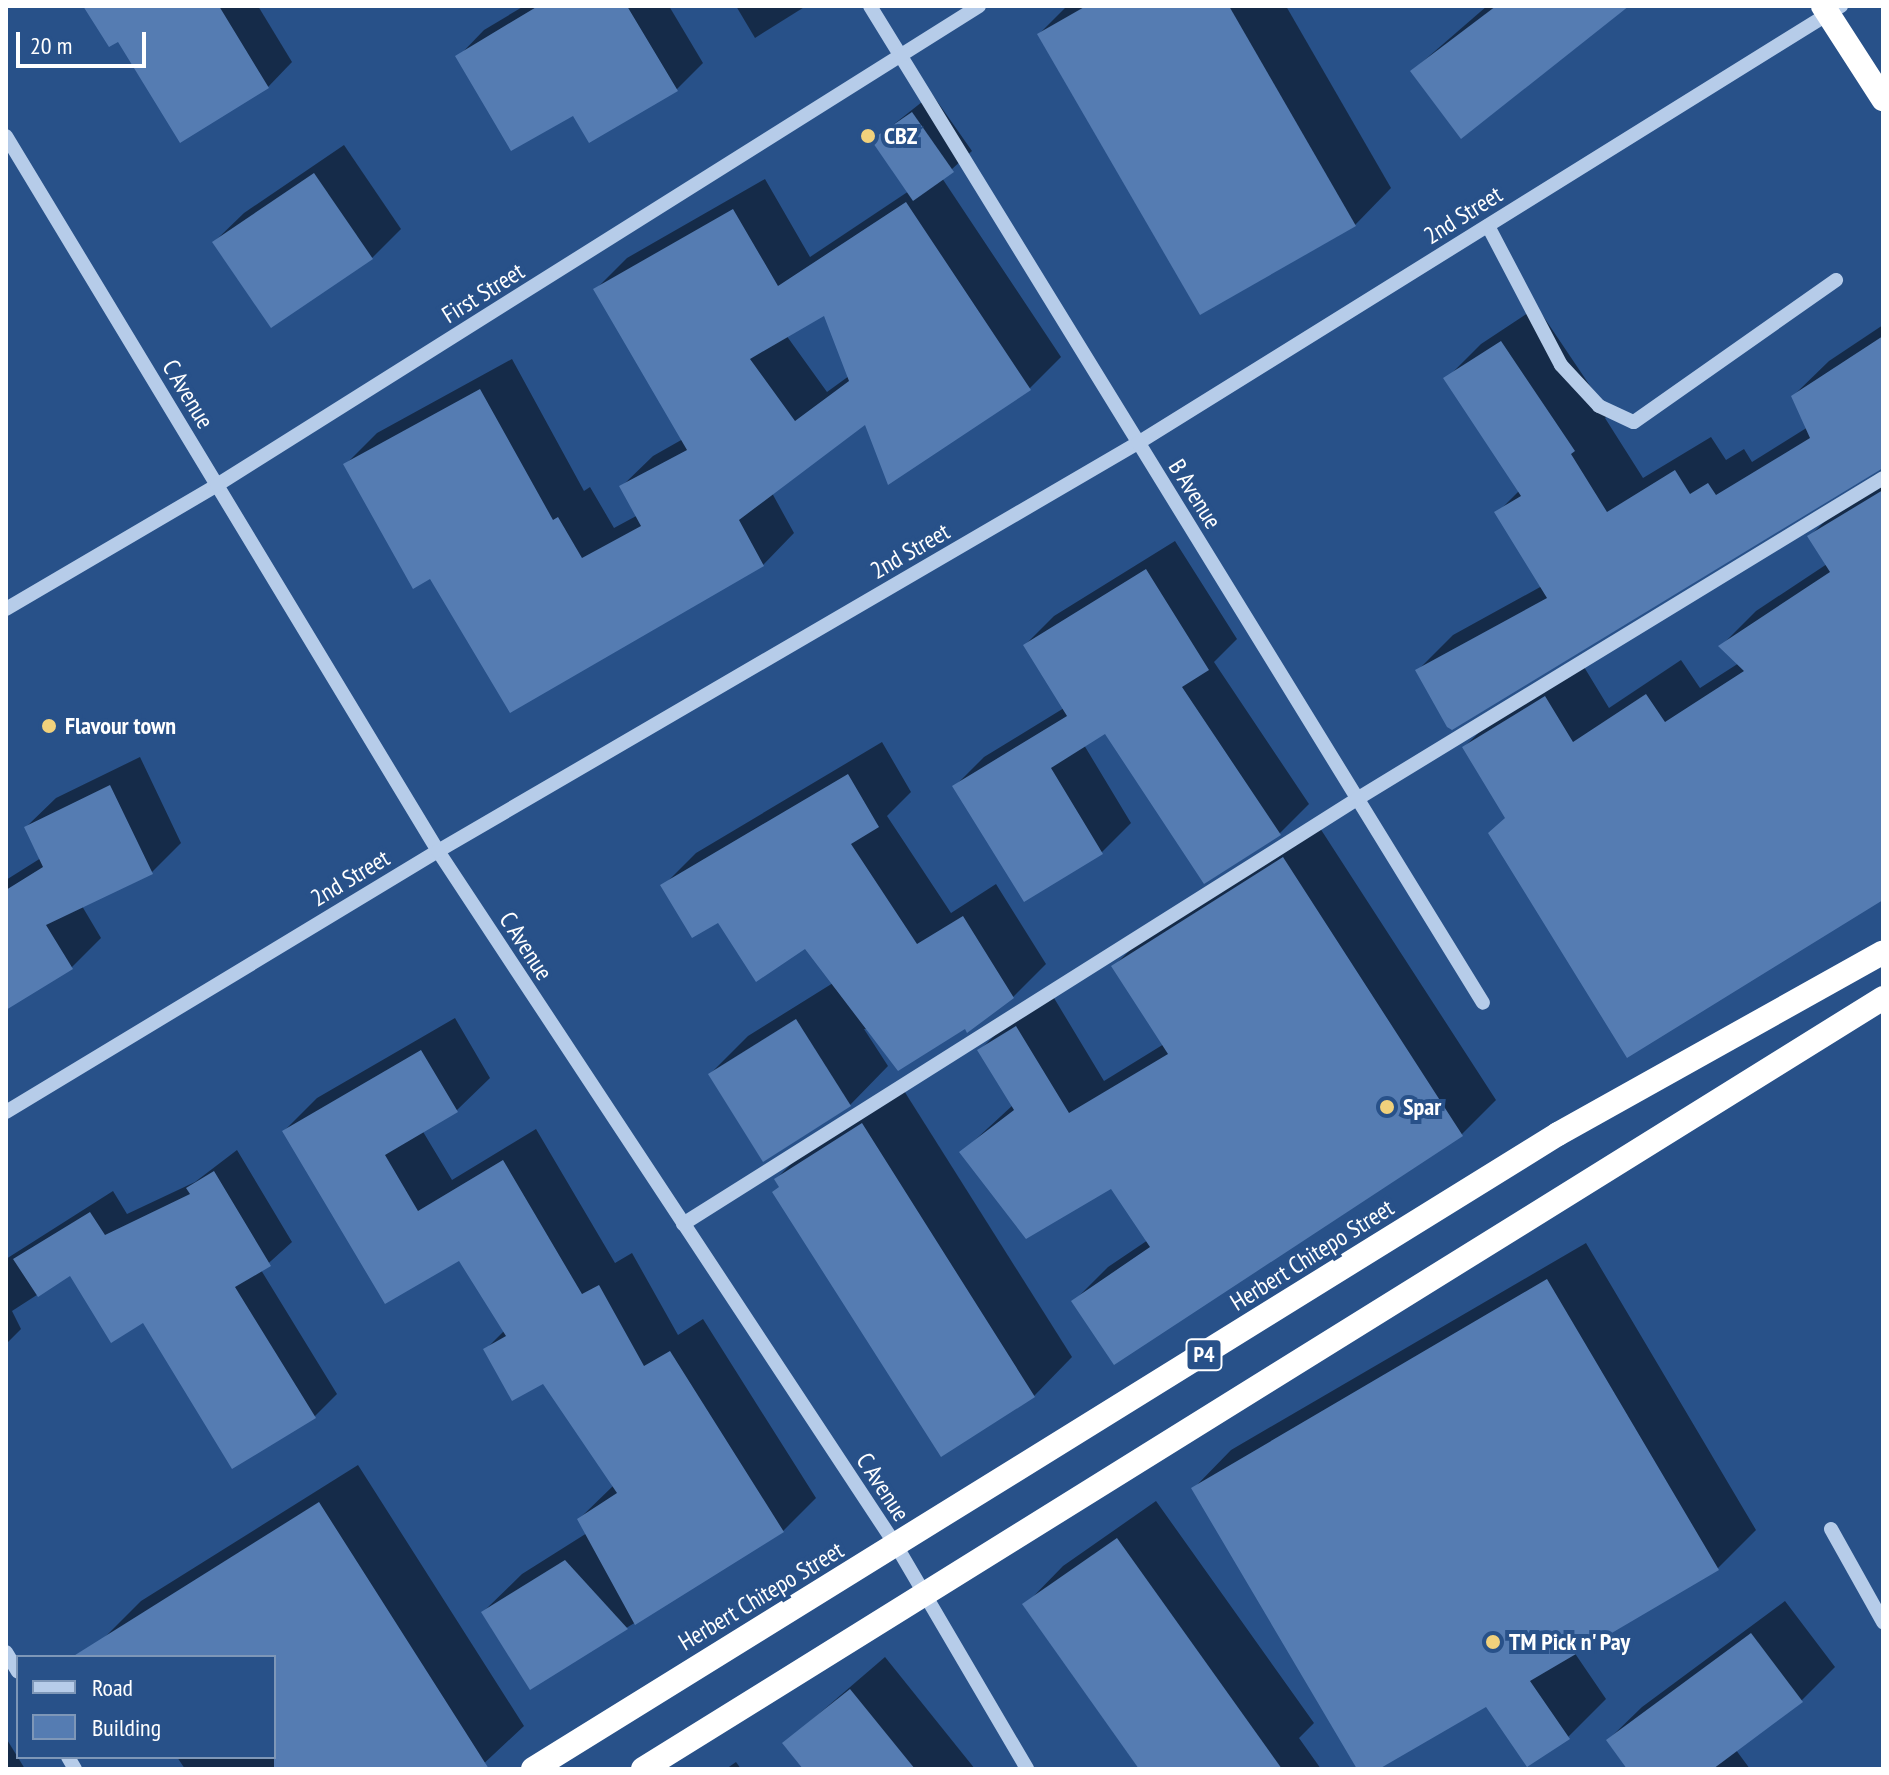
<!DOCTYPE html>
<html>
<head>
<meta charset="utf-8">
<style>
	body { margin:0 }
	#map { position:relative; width:1889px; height:1775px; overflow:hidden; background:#285189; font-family:"PT Sans Narrow",sans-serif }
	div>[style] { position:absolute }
	.shadow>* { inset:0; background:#0007 }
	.building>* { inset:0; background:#557cb2 }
	.minor>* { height:14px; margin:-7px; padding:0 7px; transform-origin:7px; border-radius:7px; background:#b6cce9 }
	.highway>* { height:24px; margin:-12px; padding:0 12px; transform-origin:12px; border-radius:12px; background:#fff }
	.dots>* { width:22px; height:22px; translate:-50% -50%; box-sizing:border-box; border:4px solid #285189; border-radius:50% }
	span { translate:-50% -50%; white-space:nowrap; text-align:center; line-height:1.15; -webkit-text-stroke:8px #285189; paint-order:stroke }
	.shield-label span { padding:2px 6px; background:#285189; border:2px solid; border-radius:6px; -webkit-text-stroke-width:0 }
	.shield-label { font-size:22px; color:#fff; font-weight:700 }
	.poi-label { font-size:24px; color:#fff; font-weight:700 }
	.left { translate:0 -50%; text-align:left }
	.street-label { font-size:24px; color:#fff }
	.frame { position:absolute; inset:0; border:8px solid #fff; pointer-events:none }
	.legend { position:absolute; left:16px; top:1655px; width:260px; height:104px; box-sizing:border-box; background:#285189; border:2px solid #7e97b8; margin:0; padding:10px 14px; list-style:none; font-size:24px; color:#fff }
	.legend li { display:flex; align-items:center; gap:16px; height:40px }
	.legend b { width:40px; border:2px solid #7e97b8 }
	.scale { position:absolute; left:16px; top:32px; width:130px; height:36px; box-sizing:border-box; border:4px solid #fff; border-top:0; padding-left:10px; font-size:24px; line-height:28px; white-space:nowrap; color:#fff; -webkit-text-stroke:6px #285189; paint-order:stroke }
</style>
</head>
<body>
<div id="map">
	<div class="shadow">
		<div style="clip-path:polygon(85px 6px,258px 6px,292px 62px,268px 87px)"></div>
		<div style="clip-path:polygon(524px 6px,669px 6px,703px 63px,676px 90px,574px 113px,458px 57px,484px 30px)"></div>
		<div style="clip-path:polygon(736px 6px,806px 6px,755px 38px)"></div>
		<div style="clip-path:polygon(1067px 6px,1286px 6px,1391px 188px,1355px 225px,1039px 34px)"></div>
		<div style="clip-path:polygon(1487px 6px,1626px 6px,1461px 137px,1412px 71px)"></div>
		<div style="clip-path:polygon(evenodd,932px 94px,972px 151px,942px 178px,1061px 357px,1030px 388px,866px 422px,772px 493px,794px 533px,763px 565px,431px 577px,345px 465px,377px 433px,512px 359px,584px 491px,590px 487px,614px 528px,638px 515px,621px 487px,653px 456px,683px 439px,596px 289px,627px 258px,765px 179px,810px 257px,909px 191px,874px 140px,932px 94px,825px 313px,849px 376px,827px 392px,786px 335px,825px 313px)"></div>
		<div style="clip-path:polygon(344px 145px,401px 229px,372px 258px,214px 242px,244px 213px)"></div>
		<div style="clip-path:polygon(1537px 307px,1609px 414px,1605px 418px,1643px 478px,1711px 437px,1726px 460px,1744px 449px,1752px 462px,1808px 427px,1793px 396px,1829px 361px,1883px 325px,1883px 467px,1418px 670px,1453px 635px,1542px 586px,1497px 513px,1520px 490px,1446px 379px,1481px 344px)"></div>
		<div style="clip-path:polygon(1883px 478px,1883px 898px,1506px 817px,1464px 747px,1500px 712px,1581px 662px,1609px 708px,1681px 660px,1700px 688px,1739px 663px,1721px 646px,1756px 611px,1827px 564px,1810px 536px,1845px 501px)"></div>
		<div style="clip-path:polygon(1175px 541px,1237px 639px,1214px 662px,1309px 804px,1279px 834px,1106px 732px,1084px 745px,1131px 823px,1102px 852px,1024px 900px,955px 786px,984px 757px,1064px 708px,1025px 645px,1054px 616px)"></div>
		<div style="clip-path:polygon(882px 742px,911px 792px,887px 816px,951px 913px,996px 884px,1046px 964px,1013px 997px,965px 1026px,864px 1029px,888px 1066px,850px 1105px,710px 1074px,748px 1036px,833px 983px,805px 946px,719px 920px,663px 886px,696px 853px)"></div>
		<div style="clip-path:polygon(140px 757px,181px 843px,152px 872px,82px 906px,101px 938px,72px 967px,6px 1007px,6px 880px,41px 858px,26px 827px,56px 798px)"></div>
		<div style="clip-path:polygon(1318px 825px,1496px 1100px,1462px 1134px,1074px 1301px,1108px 1267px,1148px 1240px,1111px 1186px,962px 1152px,1013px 1105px,980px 1050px,1014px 1016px,1051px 993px,1104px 1081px,1164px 1044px,1114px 966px,1148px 932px)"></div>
		<div style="clip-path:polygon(455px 1018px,490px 1078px,457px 1110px,422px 1130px,452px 1180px,536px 1129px,615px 1263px,632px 1253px,678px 1335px,703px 1319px,816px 1498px,783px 1531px,531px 1687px,483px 1612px,522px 1574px,587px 1533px,579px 1519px,614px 1485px,544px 1381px,486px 1349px,505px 1330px,459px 1258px,284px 1131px,317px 1098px)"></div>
		<div style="clip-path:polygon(901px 1086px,1072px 1357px,1034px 1396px,941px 1454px,776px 1179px,814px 1141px)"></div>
		<div style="clip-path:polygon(237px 1150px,292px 1242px,261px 1270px,337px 1394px,315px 1416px,233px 1466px,144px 1320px,71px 1273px,12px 1311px,21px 1329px,6px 1344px,6px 1259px,113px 1191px,127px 1214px,195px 1182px)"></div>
		<div style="clip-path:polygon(1586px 1243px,1756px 1530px,1718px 1568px,1574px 1652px,1606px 1699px,1568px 1737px,1486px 1704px,1375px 1769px,1360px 1769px,1194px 1488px,1231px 1450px)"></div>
		<div style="clip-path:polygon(358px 1465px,524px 1726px,478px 1769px,185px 1769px,177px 1757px,274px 1757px,274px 1657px,114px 1657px,102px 1640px,141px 1601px)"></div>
		<div style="clip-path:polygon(1156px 1501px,1314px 1723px,1299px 1738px,1321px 1769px,1142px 1769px,1025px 1605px,1063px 1566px)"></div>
		<div style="clip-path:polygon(1785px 1601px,1835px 1667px,1802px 1700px,1736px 1750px,1750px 1769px,1630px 1769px,1608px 1740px,1642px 1707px)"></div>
		<div style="clip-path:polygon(885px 1657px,975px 1769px,806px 1769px,785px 1743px)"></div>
		<div style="clip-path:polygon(6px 1738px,25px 1769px,6px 1769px)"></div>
		<div style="clip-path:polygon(736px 1762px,741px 1769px,726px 1769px)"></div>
	</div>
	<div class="building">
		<div style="clip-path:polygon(83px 6px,219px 6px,269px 88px,180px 143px,118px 42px,109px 47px)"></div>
		<div style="clip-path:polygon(538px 6px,627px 6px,678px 91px,589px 143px,573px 116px,511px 151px,455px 56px)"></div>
		<div style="clip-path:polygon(1086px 6px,1229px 6px,1356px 226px,1200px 315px,1037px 34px)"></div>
		<div style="clip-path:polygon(1496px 6px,1629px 6px,1461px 139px,1410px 71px)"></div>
		<div style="clip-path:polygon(912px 112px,954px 172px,913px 201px,871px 140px)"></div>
		<div style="clip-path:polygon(314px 173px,373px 259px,271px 328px,212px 242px)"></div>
		<div style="clip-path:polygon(evenodd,906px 202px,1031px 390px,888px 485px,865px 425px,739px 520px,764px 566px,510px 713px,430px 579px,413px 589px,343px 464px,480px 389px,553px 520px,558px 517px,582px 558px,641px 526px,619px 486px,687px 450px,593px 289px,733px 209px,778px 286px,906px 202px,824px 316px,849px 381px,795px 421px,750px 359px,824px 316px)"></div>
		<div style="clip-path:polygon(1883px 336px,1883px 468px,1452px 730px,1447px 727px,1415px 670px,1547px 598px,1494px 512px,1521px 496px,1443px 378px,1501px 341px,1575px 451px,1571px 454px,1607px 512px,1675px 470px,1690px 494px,1708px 483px,1716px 495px,1810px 438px,1791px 396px)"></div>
		<div style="clip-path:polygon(1883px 490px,1883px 900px,1627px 1058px,1488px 833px,1505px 818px,1462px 747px,1545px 696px,1573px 742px,1646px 694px,1665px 722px,1744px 671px,1718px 646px,1830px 572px,1807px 536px)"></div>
		<div style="clip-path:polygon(1146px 569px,1209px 670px,1182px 687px,1281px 835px,1204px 884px,1105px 734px,1051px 768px,1103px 854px,1024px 902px,952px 786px,1067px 716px,1023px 645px)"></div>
		<div style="clip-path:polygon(848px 774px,879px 827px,851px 844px,917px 944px,963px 916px,1014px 998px,967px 1033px,965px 1029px,898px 1071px,805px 949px,756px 982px,718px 923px,692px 938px,660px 885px)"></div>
		<div style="clip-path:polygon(110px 785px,153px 874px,46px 925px,73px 969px,6px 1010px,6px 890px,43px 867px,24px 827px)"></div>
		<div style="clip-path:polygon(1283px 857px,1463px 1136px,1114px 1365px,1071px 1301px,1150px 1247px,1111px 1189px,1026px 1239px,959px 1152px,1014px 1110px,977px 1050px,1016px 1026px,1069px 1113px,1168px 1054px,1111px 966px)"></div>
		<div style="clip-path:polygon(796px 1019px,851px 1106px,763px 1162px,708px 1074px)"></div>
		<div style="clip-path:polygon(421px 1050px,458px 1112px,385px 1155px,418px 1211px,503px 1160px,582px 1294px,599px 1285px,644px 1366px,670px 1351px,784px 1532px,635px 1625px,577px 1519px,617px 1493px,543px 1384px,512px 1401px,483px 1349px,506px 1336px,459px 1261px,385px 1304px,282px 1131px)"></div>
		<div style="clip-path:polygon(862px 1123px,1035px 1397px,941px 1457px,772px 1192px,779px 1187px,774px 1179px)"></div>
		<div style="clip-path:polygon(214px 1171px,271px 1266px,235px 1287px,316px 1418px,232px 1469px,143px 1323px,111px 1343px,70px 1276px,38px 1297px,13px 1259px,90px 1212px,105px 1235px,190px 1194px,186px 1188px)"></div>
		<div style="clip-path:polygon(1547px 1279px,1719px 1570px,1530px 1681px,1570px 1739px,1527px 1767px,1486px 1707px,1379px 1769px,1357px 1769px,1191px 1488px)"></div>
		<div style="clip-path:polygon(319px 1502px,489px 1769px,274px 1769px,274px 1657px,72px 1657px)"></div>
		<div style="clip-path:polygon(1117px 1538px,1282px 1769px,1139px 1769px,1022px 1604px)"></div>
		<div style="clip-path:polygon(565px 1560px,628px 1629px,530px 1690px,481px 1612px)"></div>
		<div style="clip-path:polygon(1751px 1633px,1803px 1702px,1713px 1769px,1627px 1769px,1606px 1740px)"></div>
		<div style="clip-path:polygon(850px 1689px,915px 1769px,803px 1769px,782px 1743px)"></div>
	</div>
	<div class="minor">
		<div style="left:870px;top:6px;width:1170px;rotate:58.41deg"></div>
		<div style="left:6px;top:136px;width:835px;rotate:58.86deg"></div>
		<div style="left:438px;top:851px;width:834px;rotate:56.6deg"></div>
		<div style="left:897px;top:1547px;width:257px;rotate:59.6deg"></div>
		<div style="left:1488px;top:226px;width:157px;rotate:62.3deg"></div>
		<div style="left:1561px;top:365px;width:56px;rotate:47.2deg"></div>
		<div style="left:1599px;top:406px;width:38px;rotate:25deg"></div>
		<div style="left:1634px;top:422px;width:247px;rotate:-35.1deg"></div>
		<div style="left:6px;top:609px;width:245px;rotate:-30.4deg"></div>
		<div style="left:217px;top:485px;width:900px;rotate:-32.15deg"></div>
		<div style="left:6px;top:1112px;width:505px;rotate:-31.14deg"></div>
		<div style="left:438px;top:851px;width:810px;rotate:-30.24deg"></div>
		<div style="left:1138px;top:443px;width:828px;rotate:-31.87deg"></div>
		<div style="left:683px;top:1224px;width:797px;rotate:-32.23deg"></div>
		<div style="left:1357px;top:799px;width:616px;rotate:-31.39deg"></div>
		<div style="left:1831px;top:1529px;width:107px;rotate:60.8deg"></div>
		<div style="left:6px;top:1652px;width:23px;rotate:59deg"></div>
		<div style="left:68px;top:1757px;width:14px;rotate:60deg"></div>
	</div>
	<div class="highway">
		<div style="left:1823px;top:6px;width:111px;rotate:57.2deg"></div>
		<div style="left:533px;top:1769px;width:1206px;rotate:-31.78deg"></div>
		<div style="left:1558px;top:1134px;width:372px;rotate:-29.2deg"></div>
		<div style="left:643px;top:1769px;width:1460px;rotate:-31.87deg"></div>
	</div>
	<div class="dots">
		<div style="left:868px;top:136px;background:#f1d17c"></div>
		<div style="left:49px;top:726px;background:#f1d17c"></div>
		<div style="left:1387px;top:1107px;background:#f1d17c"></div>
		<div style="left:1493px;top:1642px;background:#f1d17c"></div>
	</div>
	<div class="shield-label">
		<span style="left:1204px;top:1355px">P4</span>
	</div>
	<div class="poi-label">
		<span class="left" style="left:884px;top:136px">CBZ</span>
		<span class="left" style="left:65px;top:726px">Flavour town</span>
		<span class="left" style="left:1403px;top:1107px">Spar</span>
		<span class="left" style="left:1509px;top:1642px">TM Pick n' Pay</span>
	</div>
	<div class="street-label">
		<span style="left:1463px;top:215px;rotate:-32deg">2nd Street</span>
		<span style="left:483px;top:293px;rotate:-32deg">First Street</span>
		<span style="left:188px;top:394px;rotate:59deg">C Avenue</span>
		<span style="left:1195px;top:494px;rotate:58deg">B Avenue</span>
		<span style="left:910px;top:551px;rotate:-30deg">2nd Street</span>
		<span style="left:350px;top:878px;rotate:-31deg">2nd Street</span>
		<span style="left:526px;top:946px;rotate:57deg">C Avenue</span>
		<span style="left:1312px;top:1255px;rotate:-32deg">Herbert Chitepo Street</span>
		<span style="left:883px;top:1487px;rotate:57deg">C Avenue</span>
		<span style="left:761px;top:1596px;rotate:-31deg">Herbert Chitepo Street</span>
	</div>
	<div class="frame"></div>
	<ul class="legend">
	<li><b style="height:10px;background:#b6cce9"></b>Road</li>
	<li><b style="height:22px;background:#557cb2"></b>Building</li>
	</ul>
	<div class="scale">20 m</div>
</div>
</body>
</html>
